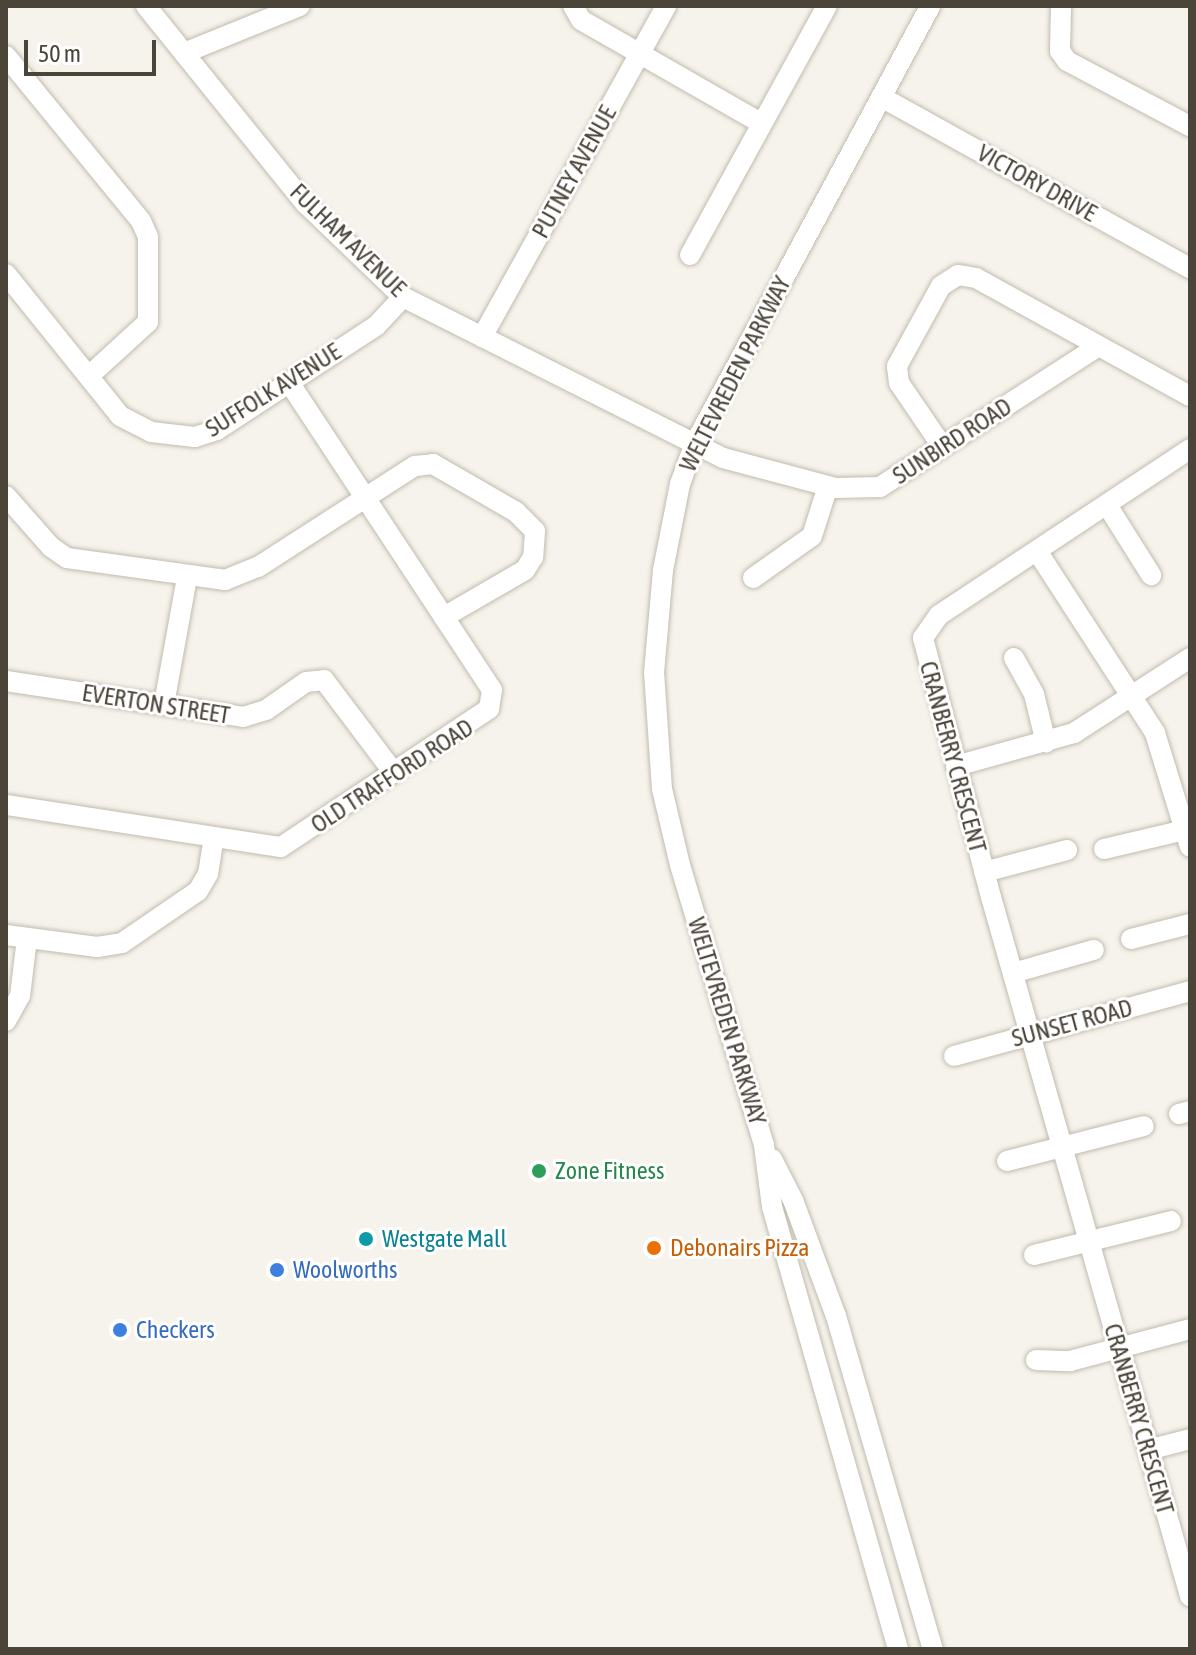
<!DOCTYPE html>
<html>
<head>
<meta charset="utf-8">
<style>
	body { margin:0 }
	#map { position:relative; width:1196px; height:1655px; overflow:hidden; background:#f6f3ec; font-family:"Asap Condensed",sans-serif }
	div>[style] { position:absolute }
	.roads { filter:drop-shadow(0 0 2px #c2bbae) drop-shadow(0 0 2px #c2bbae) }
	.minor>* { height:20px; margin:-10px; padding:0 10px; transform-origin:10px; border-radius:10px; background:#fff }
	.dots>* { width:22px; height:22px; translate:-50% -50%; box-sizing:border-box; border:4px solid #fff; border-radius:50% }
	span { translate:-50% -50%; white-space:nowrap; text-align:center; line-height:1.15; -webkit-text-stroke:6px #fff; paint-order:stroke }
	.street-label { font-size:24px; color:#4b4439 }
	.leisure-label { font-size:24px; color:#27864d }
	.left { translate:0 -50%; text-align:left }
	.culture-label { font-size:24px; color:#0d838f }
	.food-label { font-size:24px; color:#c56008 }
	.shop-label { font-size:24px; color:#366cbe }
	.frame { position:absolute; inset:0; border:8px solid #4b4439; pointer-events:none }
	.scale { position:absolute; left:24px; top:40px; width:132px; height:36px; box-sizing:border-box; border:4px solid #4b4439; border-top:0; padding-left:10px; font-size:24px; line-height:28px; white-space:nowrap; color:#4b4439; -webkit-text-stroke:6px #fff; paint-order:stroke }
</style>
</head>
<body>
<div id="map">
	<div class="roads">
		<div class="minor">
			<div style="left:146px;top:6px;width:255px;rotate:51.1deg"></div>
			<div style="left:306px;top:204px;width:134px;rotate:43.8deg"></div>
			<div style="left:403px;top:297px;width:358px;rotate:26.7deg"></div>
			<div style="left:723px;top:458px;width:117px;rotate:14.9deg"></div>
			<div style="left:836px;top:488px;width:44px;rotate:-1.3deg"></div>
			<div style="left:880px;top:487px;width:260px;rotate:-32.8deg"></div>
			<div style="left:573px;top:6px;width:16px;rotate:60deg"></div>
			<div style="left:581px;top:20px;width:205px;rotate:29.8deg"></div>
			<div style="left:1061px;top:6px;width:45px;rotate:91.3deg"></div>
			<div style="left:1060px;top:51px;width:12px;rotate:55deg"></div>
			<div style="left:1067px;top:61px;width:139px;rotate:27.9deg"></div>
			<div style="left:184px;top:53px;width:125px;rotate:-22.1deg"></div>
			<div style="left:6px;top:56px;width:213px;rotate:50.7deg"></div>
			<div style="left:141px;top:221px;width:17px;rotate:66deg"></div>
			<div style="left:148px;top:237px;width:85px;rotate:90deg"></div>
			<div style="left:148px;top:322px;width:79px;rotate:137.6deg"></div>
			<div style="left:883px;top:98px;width:351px;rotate:29deg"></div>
			<div style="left:690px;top:255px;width:284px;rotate:-61.2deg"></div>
			<div style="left:6px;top:274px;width:182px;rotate:51.2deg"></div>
			<div style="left:120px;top:416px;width:35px;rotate:27deg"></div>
			<div style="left:151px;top:432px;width:44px;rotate:6.5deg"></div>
			<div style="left:195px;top:437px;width:23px;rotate:-18deg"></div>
			<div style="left:217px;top:430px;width:190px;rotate:-33.2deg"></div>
			<div style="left:376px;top:326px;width:40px;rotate:-47deg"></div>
			<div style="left:482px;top:337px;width:379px;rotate:-60.9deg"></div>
			<div style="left:942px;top:446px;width:76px;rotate:-124.3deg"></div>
			<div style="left:899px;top:383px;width:17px;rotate:-97deg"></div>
			<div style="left:897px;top:366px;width:91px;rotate:-61.2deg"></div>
			<div style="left:941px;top:286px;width:20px;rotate:-33deg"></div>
			<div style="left:958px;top:275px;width:18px;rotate:9deg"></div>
			<div style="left:976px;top:278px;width:244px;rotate:28.9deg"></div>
			<div style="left:1190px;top:449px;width:301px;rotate:146.5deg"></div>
			<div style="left:939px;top:615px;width:28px;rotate:125deg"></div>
			<div style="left:923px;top:638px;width:268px;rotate:75.3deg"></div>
			<div style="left:991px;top:897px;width:727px;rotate:74.11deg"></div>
			<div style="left:6px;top:496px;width:68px;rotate:48.6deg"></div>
			<div style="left:51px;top:547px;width:19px;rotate:35deg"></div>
			<div style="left:67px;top:558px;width:160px;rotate:7.9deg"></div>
			<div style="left:225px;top:580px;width:35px;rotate:-22deg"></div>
			<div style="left:258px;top:567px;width:187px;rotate:-32.8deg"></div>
			<div style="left:415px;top:466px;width:18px;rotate:-6deg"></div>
			<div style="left:433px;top:464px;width:96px;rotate:30deg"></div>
			<div style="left:516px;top:512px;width:27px;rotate:45deg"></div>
			<div style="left:535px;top:531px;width:26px;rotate:94deg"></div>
			<div style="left:533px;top:557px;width:15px;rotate:122deg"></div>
			<div style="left:525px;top:570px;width:94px;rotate:149.9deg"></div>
			<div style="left:1107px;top:505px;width:83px;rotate:57.8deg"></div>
			<div style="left:1037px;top:551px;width:217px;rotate:57deg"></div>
			<div style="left:1155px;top:733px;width:119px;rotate:72.9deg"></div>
			<div style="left:753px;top:578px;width:72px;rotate:-35.4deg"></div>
			<div style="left:812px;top:536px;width:52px;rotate:-72.3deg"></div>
			<div style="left:1014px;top:658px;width:41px;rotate:60.9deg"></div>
			<div style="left:1034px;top:694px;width:50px;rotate:76.2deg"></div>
			<div style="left:6px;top:681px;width:240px;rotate:8.6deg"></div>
			<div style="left:243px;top:717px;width:24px;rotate:-17deg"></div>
			<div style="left:266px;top:710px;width:49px;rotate:-35deg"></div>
			<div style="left:306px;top:682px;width:18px;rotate:-6deg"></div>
			<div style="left:324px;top:680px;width:116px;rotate:53deg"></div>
			<div style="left:164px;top:704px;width:129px;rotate:-79.7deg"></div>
			<div style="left:956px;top:766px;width:123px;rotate:-15.6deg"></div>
			<div style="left:1074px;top:733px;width:138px;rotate:-32.9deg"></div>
			<div style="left:6px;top:805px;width:278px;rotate:8.7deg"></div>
			<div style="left:281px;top:847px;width:250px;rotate:-33.6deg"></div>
			<div style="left:489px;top:709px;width:19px;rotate:-81deg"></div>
			<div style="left:492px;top:690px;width:369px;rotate:-123.4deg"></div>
			<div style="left:1104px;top:849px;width:83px;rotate:-13.2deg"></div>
			<div style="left:984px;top:872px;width:86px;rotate:-14.8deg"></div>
			<div style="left:6px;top:935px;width:92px;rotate:7.5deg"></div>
			<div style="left:97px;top:947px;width:25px;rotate:-9deg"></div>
			<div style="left:122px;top:943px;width:92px;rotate:-34.4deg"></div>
			<div style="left:198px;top:891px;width:20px;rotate:-60deg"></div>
			<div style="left:208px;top:874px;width:37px;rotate:-81deg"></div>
			<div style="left:1131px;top:939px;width:61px;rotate:-14.3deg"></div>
			<div style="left:1013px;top:973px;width:84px;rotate:-15.9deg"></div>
			<div style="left:6px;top:1021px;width:29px;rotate:-61deg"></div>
			<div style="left:20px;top:996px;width:58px;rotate:-83.1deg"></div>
			<div style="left:954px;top:1056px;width:245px;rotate:-15.4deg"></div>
			<div style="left:1179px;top:1114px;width:11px;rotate:-15deg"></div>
			<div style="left:772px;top:1159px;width:46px;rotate:62.9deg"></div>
			<div style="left:793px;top:1200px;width:124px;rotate:69.7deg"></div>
			<div style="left:836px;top:1316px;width:347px;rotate:73.8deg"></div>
			<div style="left:1007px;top:1161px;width:141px;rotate:-14.3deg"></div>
			<div style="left:1034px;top:1255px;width:141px;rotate:-13.9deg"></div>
			<div style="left:1036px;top:1360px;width:34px;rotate:2deg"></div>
			<div style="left:1070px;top:1361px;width:124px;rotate:-14.9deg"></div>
			<div style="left:1148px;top:1450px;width:43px;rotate:-14.7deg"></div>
			<div style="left:898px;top:1649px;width:460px;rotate:-105.9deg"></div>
			<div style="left:772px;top:1207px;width:63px;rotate:-97.4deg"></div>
			<div style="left:764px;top:1145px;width:292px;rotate:-106.7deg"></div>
			<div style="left:680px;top:865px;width:78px;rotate:-103.3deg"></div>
			<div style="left:662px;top:789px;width:116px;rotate:-93.9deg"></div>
			<div style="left:654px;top:673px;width:103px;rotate:-85deg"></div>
			<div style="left:663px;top:570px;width:88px;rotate:-78.8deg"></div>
			<div style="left:680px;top:484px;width:44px;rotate:-69.9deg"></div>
			<div style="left:695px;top:443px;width:496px;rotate:-61.7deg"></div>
		</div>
	</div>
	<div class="dots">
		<div style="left:539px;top:1171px;background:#2e9e5b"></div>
		<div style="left:366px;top:1239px;background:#0f9aa8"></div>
		<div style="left:654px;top:1248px;background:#e8710a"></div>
		<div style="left:277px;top:1270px;background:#3f7fe0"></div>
		<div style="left:120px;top:1330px;background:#3f7fe0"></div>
	</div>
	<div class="street-label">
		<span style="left:574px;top:172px;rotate:-61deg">PUTNEY AVENUE</span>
		<span style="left:1037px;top:183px;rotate:29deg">VICTORY DRIVE</span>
		<span style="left:348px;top:240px;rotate:44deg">FULHAM AVENUE</span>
		<span style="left:735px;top:374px;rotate:-63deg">WELTEVREDEN PARKWAY</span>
		<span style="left:273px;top:390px;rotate:-32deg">SUFFOLK AVENUE</span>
		<span style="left:952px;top:441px;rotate:-33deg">SUNBIRD ROAD</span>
		<span style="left:156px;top:704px;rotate:9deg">EVERTON STREET</span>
		<span style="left:953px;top:757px;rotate:75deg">CRANBERRY CRESCENT</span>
		<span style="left:392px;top:776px;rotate:-33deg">OLD TRAFFORD ROAD</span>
		<span style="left:727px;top:1021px;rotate:73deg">WELTEVREDEN PARKWAY</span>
		<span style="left:1072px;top:1023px;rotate:-15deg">SUNSET ROAD</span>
		<span style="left:1139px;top:1419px;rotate:74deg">CRANBERRY CRESCENT</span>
	</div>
	<div class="leisure-label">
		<span class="left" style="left:555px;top:1171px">Zone Fitness</span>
	</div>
	<div class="culture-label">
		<span class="left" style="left:382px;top:1239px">Westgate Mall</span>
	</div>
	<div class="food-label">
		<span class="left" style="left:670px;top:1248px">Debonairs Pizza</span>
	</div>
	<div class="shop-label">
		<span class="left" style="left:293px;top:1270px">Woolworths</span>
		<span class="left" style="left:136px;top:1330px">Checkers</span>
	</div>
	<div class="frame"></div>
	<div class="scale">50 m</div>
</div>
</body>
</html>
